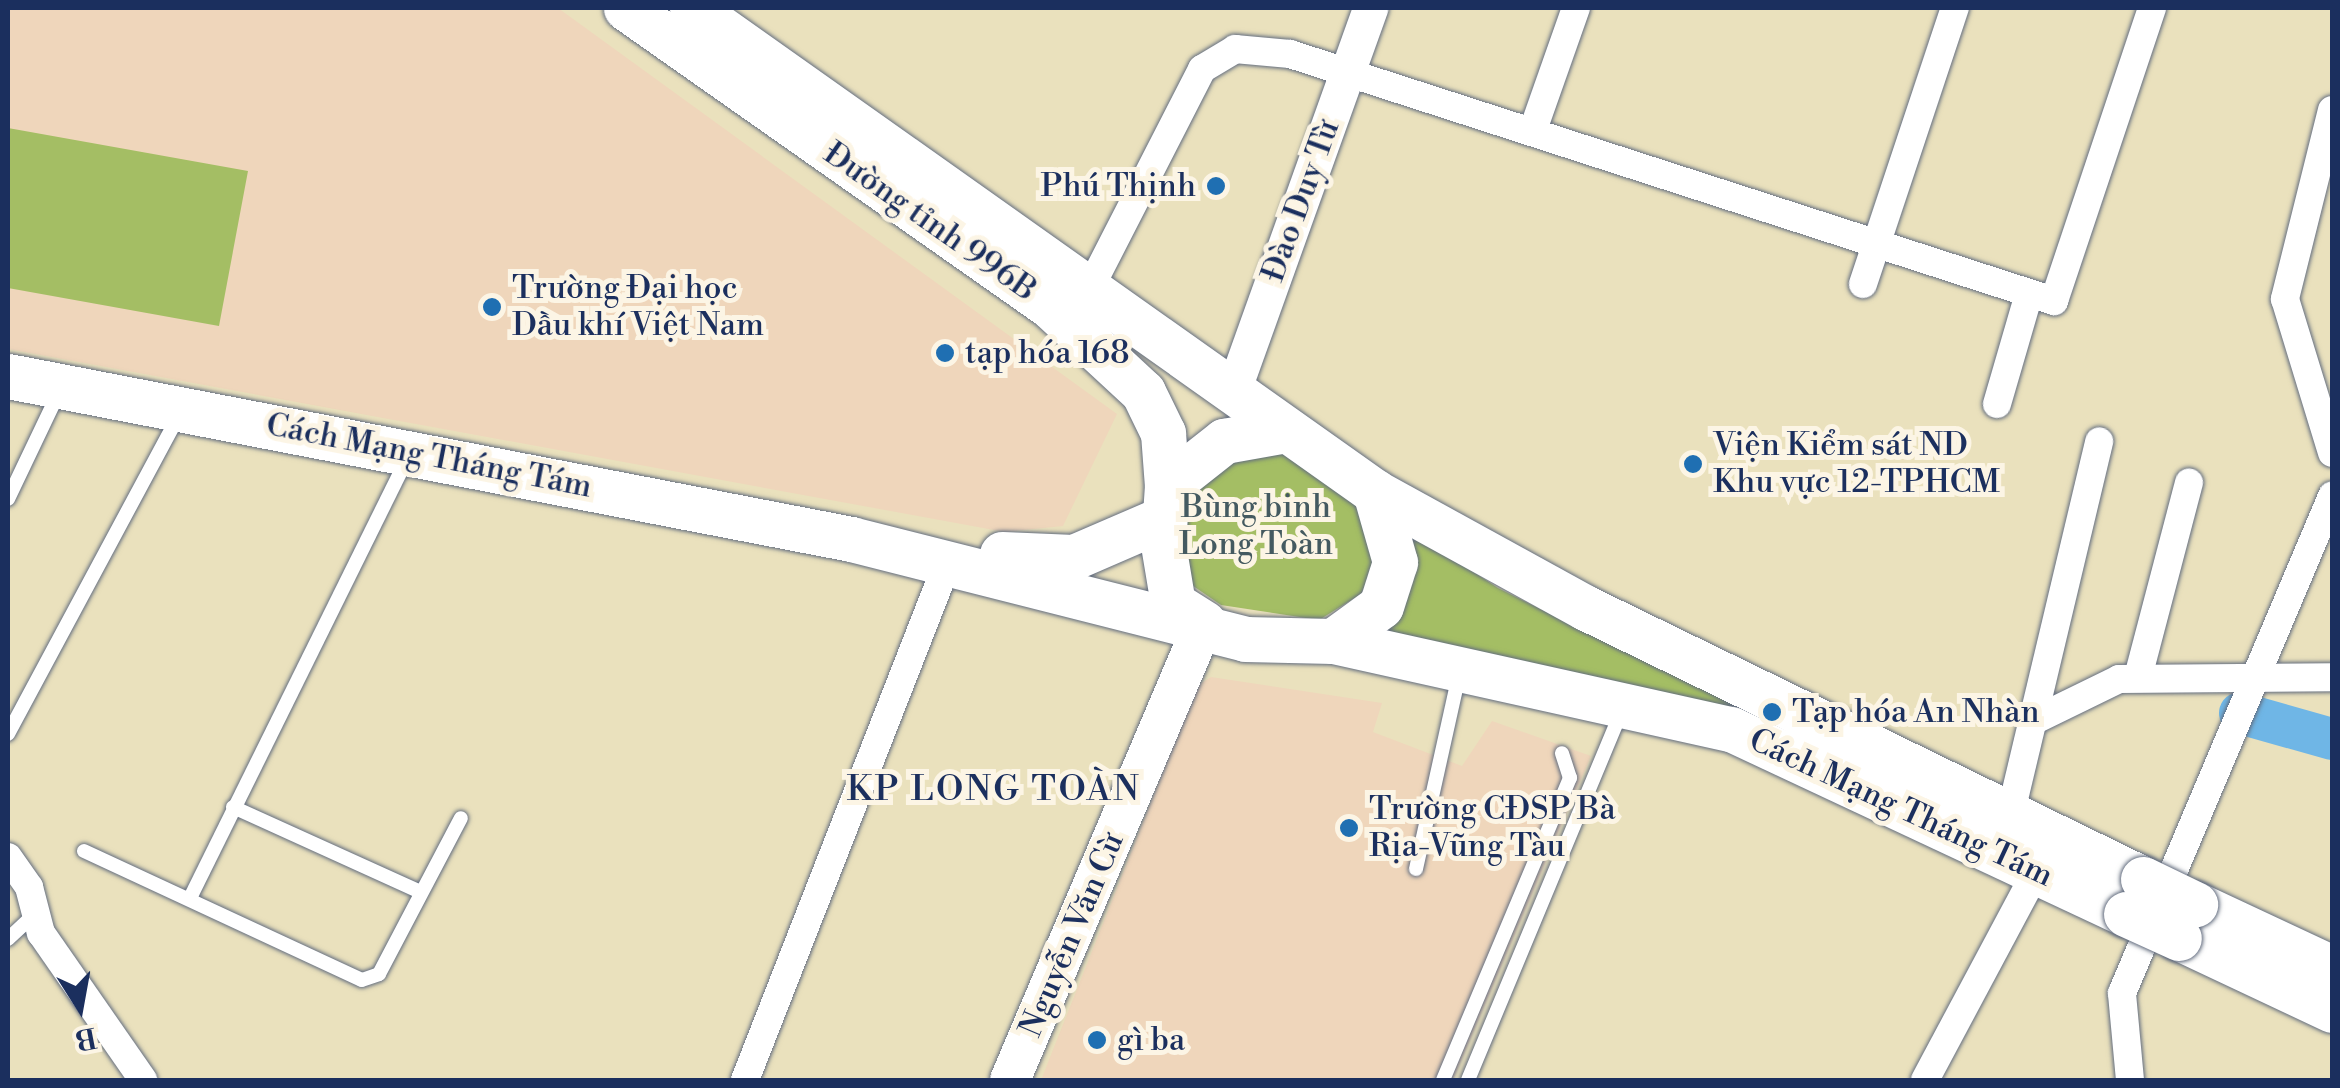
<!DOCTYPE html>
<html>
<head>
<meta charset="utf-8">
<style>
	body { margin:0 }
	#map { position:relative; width:2340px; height:1088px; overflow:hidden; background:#eae1bd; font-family:"Libre Bodoni",serif }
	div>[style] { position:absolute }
	.built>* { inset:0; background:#efd6bb }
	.green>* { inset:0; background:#a4be64 }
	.river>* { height:42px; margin:-21px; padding:0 21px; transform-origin:21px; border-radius:21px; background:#6fb6e6 }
	.roads { filter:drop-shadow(0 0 2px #636d7f) drop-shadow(0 0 2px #636d7f) }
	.service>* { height:14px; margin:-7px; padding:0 7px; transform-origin:7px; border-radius:7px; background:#fff }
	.minor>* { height:28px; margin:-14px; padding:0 14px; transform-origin:14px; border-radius:14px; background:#fff }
	.tertiary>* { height:35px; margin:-17.5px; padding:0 17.5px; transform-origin:17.5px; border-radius:17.5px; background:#fff }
	.secondary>* { height:40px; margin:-20px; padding:0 20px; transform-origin:20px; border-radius:20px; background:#fff }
	.primary>* { height:45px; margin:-22.5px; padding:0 22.5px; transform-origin:22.5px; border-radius:22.5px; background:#fff }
	.bridges { filter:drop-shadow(0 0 2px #636d7f) drop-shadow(0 0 2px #636d7f) }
	.primary-bridge>* { height:45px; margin:-22.5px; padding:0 22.5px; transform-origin:22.5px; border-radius:22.5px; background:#fff }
	.dots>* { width:28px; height:28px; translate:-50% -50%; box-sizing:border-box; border:5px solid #fcf5e5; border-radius:50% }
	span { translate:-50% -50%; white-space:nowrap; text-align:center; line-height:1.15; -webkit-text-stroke:10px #fcf5e5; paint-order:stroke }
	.poi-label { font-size:32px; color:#1b2f5e }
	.right { translate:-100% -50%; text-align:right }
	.left { translate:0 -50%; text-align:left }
	.street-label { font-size:32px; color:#1b2f5e }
	.park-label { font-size:32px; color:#445a60 }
	.neighbourhood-label { font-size:35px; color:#1b2f5e; letter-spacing:2.5px }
	.frame { position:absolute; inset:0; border:10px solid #1b2f5e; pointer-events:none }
	.north { position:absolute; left:30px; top:958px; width:100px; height:100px; -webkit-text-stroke:8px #fcf5e5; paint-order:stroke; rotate:169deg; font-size:28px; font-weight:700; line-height:40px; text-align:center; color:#1b2f5e }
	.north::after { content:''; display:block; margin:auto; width:35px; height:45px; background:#1b2f5e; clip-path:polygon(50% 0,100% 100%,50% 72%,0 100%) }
</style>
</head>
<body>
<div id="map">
	<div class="built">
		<div style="clip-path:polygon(8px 8px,558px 8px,1117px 414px,1063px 526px,1005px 532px,8px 349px)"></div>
		<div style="clip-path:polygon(1211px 677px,1382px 703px,1373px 732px,1462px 766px,1492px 721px,1591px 756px,1453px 1080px,1041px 1080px,1197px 686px)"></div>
	</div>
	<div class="green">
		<div style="clip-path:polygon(8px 128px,248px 171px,219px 326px,8px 288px)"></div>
		<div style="clip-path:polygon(1276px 443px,1363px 500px,1373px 569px,1361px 594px,1319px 620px,1221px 605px,1183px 579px,1180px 478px)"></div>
		<div style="clip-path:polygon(1406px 528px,1498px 588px,1861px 768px,1376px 627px)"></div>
	</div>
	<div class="river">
		<div style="left:2240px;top:713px;width:96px;rotate:15.8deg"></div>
	</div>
	<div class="roads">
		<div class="service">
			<div style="left:8px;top:499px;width:119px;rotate:-64.5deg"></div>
			<div style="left:8px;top:734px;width:362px;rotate:-61.8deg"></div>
			<div style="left:233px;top:807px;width:205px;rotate:24.4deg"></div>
			<div style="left:84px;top:851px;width:306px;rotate:24.9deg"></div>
			<div style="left:362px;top:980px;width:18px;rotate:-19deg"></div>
			<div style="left:379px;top:974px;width:176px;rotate:-62.3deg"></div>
			<div style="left:1416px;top:869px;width:199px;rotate:-77.5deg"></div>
			<div style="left:190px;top:898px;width:490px;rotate:-63.7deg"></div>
			<div style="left:8px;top:939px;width:35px;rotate:-43deg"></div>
			<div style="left:1443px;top:1080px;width:328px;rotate:-67.2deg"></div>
			<div style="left:1570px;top:778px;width:26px;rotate:-108deg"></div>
			<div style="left:1468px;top:1080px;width:399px;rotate:-67.4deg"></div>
		</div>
		<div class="minor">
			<div style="left:2332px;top:110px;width:195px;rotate:104deg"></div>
			<div style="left:2285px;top:299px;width:161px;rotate:73deg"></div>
			<div style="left:1533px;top:130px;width:129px;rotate:-70.6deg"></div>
			<div style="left:1863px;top:284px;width:291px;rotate:-71.6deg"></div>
			<div style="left:1091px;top:286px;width:244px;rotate:-62.9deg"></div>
			<div style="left:1202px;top:69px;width:39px;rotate:-31deg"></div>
			<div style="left:1235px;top:49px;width:55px;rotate:5.2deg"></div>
			<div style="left:1290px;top:54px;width:803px;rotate:17.92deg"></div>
			<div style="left:2054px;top:301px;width:309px;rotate:-71.5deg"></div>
			<div style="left:1997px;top:404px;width:115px;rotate:-73.8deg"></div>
			<div style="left:2138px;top:677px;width:201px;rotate:-75.3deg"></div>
			<div style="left:2031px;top:722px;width:98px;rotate:-26deg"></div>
			<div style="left:2119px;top:679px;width:213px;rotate:-0.5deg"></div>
			<div style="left:2010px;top:816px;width:385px;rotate:-76.6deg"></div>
			<div style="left:8px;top:857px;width:37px;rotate:55deg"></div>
			<div style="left:29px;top:887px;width:48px;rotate:75.4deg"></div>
			<div style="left:41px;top:933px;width:179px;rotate:55.2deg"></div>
			<div style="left:745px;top:1080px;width:554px;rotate:-68.62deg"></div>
			<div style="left:1925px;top:1080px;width:236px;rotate:-61.9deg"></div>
			<div style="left:2130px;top:1080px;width:87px;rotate:-95.3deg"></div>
			<div style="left:2122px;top:993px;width:540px;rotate:-67.09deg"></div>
		</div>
		<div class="tertiary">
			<div style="left:1232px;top:394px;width:410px;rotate:-70.3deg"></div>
		</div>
		<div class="secondary">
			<div style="left:1010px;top:1080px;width:496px;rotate:-67deg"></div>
		</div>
		<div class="primary">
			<div style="left:626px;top:8px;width:518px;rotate:35.1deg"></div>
			<div style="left:1050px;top:306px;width:127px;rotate:42.8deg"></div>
			<div style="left:1143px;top:392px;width:46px;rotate:64deg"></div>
			<div style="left:1163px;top:433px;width:53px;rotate:85.7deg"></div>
			<div style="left:692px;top:8px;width:837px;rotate:35.32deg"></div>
			<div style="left:1375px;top:492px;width:241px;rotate:28.8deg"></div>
			<div style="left:1586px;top:608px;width:619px;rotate:25.94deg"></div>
			<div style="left:8px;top:376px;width:859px;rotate:10.94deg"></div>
			<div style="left:851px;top:539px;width:406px;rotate:14.2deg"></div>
			<div style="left:1245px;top:639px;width:88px;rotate:1.3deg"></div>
			<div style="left:1333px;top:641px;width:59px;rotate:-36.1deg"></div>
			<div style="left:1381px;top:606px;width:46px;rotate:-72.3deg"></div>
			<div style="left:1395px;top:562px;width:73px;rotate:-105.9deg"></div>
			<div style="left:1002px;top:554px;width:72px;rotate:2.4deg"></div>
			<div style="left:1074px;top:557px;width:98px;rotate:-23.4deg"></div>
			<div style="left:1204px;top:623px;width:36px;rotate:-148deg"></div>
			<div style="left:1173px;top:604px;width:61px;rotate:-99.5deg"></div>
			<div style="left:1163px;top:544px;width:58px;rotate:-86.1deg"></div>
			<div style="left:1167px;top:486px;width:73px;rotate:-38.3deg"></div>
			<div style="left:1224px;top:441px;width:57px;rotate:-10.1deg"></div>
			<div style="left:1333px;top:641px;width:408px;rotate:12.5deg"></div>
			<div style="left:1731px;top:729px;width:436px;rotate:25.1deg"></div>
			<div style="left:2195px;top:904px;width:151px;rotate:25deg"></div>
			<div style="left:2179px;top:938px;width:169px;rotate:25.2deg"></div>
		</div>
	</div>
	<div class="bridges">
		<div class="primary-bridge">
			<div style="left:2143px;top:879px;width:58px;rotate:25.7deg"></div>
			<div style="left:2126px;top:914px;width:58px;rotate:24.4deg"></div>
		</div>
	</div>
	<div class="dots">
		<div style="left:1216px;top:186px;background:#1f6fb2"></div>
		<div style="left:492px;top:307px;background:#1f6fb2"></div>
		<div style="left:945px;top:353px;background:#1f6fb2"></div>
		<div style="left:1693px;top:464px;background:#1f6fb2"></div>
		<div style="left:1772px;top:712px;background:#1f6fb2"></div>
		<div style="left:1349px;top:828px;background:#1f6fb2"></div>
		<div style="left:1097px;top:1040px;background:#1f6fb2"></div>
	</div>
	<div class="poi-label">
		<span class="right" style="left:1196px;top:186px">Phú Thịnh</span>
		<span class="left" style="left:512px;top:307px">Trường Đại học<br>Dầu khí Việt Nam</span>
		<span class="left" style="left:965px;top:353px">tạp hóa 168</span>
		<span class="left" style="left:1713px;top:464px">Viện Kiểm sát ND<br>Khu vực 12-TPHCM</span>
		<span class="left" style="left:1792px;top:712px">Tạp hóa An Nhàn</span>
		<span class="left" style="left:1369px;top:828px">Trường CĐSP Bà<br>Rịa-Vũng Tàu</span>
		<span class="left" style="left:1117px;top:1040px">gì ba</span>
	</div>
	<div class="street-label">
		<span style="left:1301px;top:201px;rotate:-70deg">Đào Duy Từ</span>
		<span style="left:930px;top:222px;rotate:35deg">Đường tỉnh 996B</span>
		<span style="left:429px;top:456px;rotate:11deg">Cách Mạng Tháng Tám</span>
		<span style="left:1901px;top:808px;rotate:25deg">Cách Mạng Tháng Tám</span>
		<span style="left:1072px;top:935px;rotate:-67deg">Nguyễn Văn Cừ</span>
	</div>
	<div class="park-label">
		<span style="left:1256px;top:526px">Bùng binh<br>Long Toàn</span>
	</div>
	<div class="neighbourhood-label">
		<span style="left:994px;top:790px">KP LONG TOÀN</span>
	</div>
	<div class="frame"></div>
	<div class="north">B</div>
</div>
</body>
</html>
